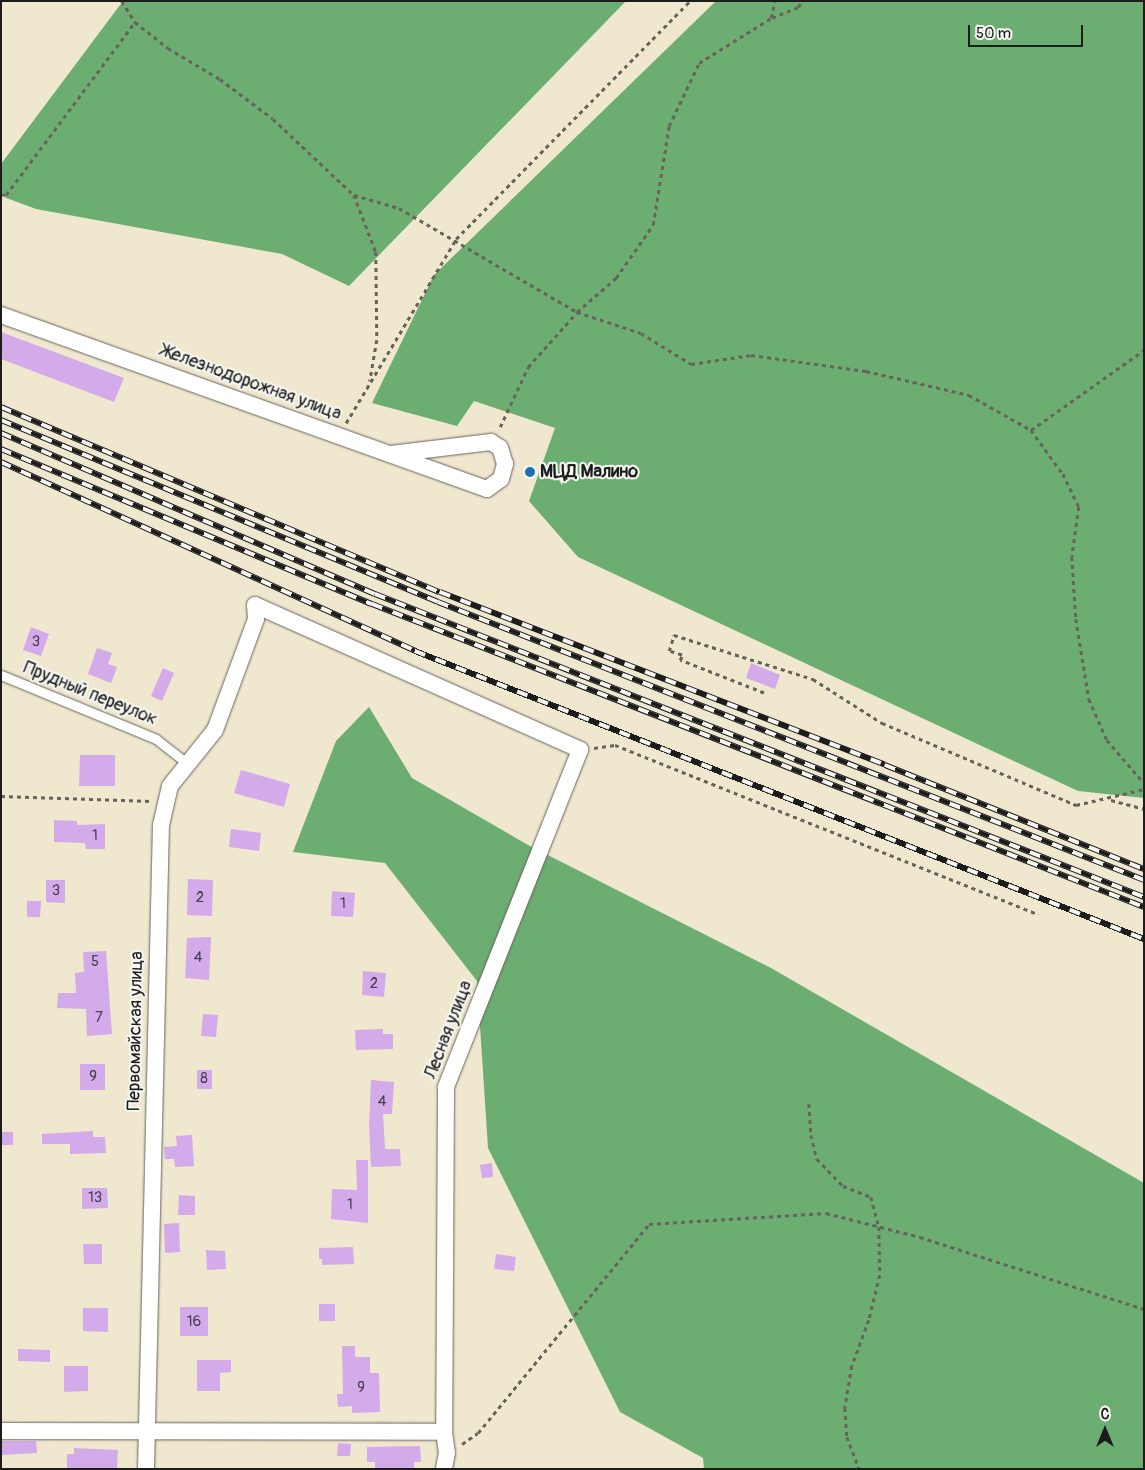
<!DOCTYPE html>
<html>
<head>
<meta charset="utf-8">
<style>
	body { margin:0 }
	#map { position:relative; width:1145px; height:1470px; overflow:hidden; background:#f0e7cf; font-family:Pangolin,sans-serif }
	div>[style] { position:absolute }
	.forest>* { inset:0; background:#6cae72 }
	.building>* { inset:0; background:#d3aaea }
	.path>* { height:2.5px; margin-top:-1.25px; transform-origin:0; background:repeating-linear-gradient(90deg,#66635b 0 4px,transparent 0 8px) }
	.roads { filter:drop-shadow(0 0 1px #66635b) drop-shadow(0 0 1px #66635b) }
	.service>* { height:9px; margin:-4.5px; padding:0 4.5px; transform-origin:4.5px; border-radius:4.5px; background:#fff }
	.minor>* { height:16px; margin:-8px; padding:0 8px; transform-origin:8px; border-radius:8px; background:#fff }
	.rail>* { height:5.5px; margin-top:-2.75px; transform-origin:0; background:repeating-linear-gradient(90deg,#f6f6f2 0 11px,#1c1c1c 0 22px); box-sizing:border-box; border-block:1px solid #1c1c1c }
	.dots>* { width:14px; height:14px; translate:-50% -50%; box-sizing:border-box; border:2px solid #f6f6f2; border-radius:50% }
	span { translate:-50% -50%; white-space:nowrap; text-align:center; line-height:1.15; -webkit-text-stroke:4px #f6f6f2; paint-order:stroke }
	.number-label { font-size:15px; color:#4a4050 }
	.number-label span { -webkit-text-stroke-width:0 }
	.street-label { font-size:18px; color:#1c1c1c }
	.poi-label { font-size:18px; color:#1c1c1c; font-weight:700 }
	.left { translate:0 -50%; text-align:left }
	.frame { position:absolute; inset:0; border:2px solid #1c1c1c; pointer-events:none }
	.north { position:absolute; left:1080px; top:1405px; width:50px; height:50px; -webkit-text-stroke:4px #f6f6f2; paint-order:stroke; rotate:0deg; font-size:14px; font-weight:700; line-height:20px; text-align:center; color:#1c1c1c }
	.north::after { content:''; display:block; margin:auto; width:18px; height:22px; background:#1c1c1c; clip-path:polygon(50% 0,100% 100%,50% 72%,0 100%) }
	.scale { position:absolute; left:968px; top:25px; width:115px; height:22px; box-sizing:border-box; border:2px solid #1c1c1c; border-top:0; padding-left:6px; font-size:15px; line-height:18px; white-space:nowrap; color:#1c1c1c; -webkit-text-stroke:4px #f6f6f2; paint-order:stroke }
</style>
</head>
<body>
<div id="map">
	<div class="forest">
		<div style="clip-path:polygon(123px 1px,626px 1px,349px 286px,282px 254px,36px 209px,1px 196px,1px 164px)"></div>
		<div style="clip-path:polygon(716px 1px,1144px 1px,1144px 798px,1078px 791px,578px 557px,529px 501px,555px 428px,474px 401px,457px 426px,372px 403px,434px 275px)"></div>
		<div style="clip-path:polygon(369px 707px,412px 778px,528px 845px,771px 968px,1144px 1183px,1144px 1469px,704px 1469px,703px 1458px,620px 1412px,488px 1148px,477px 981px,385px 863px,293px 852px,336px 741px)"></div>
	</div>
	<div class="building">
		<div style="clip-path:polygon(1px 332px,124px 378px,114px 402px,1px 359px)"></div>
		<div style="clip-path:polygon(31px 627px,49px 634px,41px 656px,23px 650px)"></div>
		<div style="clip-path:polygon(97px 648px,112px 653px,108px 664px,117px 667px,111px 683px,88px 674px)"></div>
		<div style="clip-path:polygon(751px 663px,780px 675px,775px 689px,746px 678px)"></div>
		<div style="clip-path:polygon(163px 668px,174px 673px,162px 701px,151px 696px)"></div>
		<div style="clip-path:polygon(80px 755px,115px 755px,115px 786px,79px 786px)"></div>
		<div style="clip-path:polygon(241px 770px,290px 784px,284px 807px,234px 793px)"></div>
		<div style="clip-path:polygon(54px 820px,77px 821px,77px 825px,105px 824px,105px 849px,86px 849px,85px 843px,54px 842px)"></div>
		<div style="clip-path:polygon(231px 829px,261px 833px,259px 851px,229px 847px)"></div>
		<div style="clip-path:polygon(188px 879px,213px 880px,212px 916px,187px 915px)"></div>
		<div style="clip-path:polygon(46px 880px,65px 880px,65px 903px,46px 902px)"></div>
		<div style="clip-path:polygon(332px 891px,355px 893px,353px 917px,331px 916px)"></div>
		<div style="clip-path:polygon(27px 901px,41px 901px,40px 917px,27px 917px)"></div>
		<div style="clip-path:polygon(211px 937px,209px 980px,185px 978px,187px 938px)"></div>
		<div style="clip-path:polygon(106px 951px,112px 1034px,87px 1036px,86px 1009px,57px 1008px,58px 993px,76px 993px,75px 973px,84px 972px,83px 952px)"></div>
		<div style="clip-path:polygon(363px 971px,386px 973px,384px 997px,362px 995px)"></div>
		<div style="clip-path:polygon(203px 1014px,218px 1015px,216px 1037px,201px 1036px)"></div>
		<div style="clip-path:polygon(383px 1029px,383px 1034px,393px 1034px,393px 1049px,356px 1050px,355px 1030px)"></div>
		<div style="clip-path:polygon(80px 1064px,105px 1064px,105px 1090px,80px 1090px)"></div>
		<div style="clip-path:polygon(197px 1070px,212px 1070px,212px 1089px,197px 1089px)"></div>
		<div style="clip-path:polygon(371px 1080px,394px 1082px,392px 1114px,383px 1114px,385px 1149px,400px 1149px,401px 1166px,371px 1167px,369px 1126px)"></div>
		<div style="clip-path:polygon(93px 1131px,93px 1137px,105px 1137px,106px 1153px,70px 1154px,70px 1144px,42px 1144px,42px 1134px)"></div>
		<div style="clip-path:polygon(1px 1132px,13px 1132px,13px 1145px,1px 1145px)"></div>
		<div style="clip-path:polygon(192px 1135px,194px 1166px,175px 1167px,174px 1159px,165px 1159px,164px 1147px,177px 1146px,176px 1136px)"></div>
		<div style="clip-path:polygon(356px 1160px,368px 1160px,368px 1223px,331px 1219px,332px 1189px,357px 1190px)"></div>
		<div style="clip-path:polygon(492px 1163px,493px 1177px,482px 1178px,480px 1165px)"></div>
		<div style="clip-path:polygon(82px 1188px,107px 1188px,108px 1208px,82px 1209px)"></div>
		<div style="clip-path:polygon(179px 1195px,195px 1196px,195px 1215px,178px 1215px)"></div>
		<div style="clip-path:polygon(179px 1223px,180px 1252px,165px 1253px,164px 1224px)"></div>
		<div style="clip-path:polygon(83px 1244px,102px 1244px,102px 1264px,84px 1264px)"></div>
		<div style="clip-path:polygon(353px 1247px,354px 1264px,322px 1265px,322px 1259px,319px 1259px,319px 1248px)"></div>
		<div style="clip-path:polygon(206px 1250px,225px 1251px,226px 1269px,207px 1270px)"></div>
		<div style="clip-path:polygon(496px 1254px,516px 1257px,514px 1271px,494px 1269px)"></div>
		<div style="clip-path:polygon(319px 1304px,335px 1304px,335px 1321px,319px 1321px)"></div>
		<div style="clip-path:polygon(180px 1307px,208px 1307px,208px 1336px,180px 1336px)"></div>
		<div style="clip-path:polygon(83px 1308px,108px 1308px,108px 1332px,83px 1331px)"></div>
		<div style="clip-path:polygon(342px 1346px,355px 1346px,355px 1357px,370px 1357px,370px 1373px,379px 1373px,380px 1412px,352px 1413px,352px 1406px,338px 1407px,337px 1394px,343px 1394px)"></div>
		<div style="clip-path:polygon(18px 1349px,50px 1350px,50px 1362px,18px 1361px)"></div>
		<div style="clip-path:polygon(197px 1360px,231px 1360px,231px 1372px,220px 1373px,220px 1391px,197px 1391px)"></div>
		<div style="clip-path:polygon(64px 1366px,88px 1366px,88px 1391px,64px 1392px)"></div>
		<div style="clip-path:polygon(1px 1441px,36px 1441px,37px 1453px,1px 1455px)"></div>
		<div style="clip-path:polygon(338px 1443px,351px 1444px,350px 1456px,337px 1456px)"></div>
		<div style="clip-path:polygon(420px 1446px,421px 1462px,414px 1462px,414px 1469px,375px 1469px,375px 1462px,367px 1462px,367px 1447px)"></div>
		<div style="clip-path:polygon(74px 1448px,118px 1450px,117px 1469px,67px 1469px,67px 1454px,74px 1454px)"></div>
	</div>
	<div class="path">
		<div style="left:122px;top:1px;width:25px;rotate:58deg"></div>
		<div style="left:135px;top:22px;width:42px;rotate:38.2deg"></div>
		<div style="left:168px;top:48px;width:61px;rotate:30.8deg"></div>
		<div style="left:220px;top:79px;width:66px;rotate:37deg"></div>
		<div style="left:273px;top:119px;width:111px;rotate:43.2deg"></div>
		<div style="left:354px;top:195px;width:47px;rotate:16.1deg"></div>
		<div style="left:399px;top:208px;width:206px;rotate:30.3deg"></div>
		<div style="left:577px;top:312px;width:67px;rotate:18.2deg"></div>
		<div style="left:641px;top:333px;width:59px;rotate:31.8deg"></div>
		<div style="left:691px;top:364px;width:61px;rotate:-8.5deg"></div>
		<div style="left:751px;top:355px;width:116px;rotate:7.9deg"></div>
		<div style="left:866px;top:371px;width:106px;rotate:13.1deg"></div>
		<div style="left:969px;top:395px;width:71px;rotate:29.4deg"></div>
		<div style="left:1031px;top:430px;width:138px;rotate:-35.3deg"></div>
		<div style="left:772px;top:18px;width:28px;rotate:-23deg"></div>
		<div style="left:798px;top:7px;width:8px;rotate:-50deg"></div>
		<div style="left:1px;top:195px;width:5px"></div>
		<div style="left:6px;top:195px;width:216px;rotate:-53.3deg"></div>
		<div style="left:354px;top:195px;width:61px;rotate:68.9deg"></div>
		<div style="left:376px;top:252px;width:88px;rotate:89.3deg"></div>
		<div style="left:377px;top:340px;width:42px;rotate:99.7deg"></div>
		<div style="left:346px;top:423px;width:214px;rotate:-59.1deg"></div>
		<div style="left:456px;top:239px;width:334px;rotate:-45.5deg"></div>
		<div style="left:500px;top:427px;width:66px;rotate:-65deg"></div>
		<div style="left:528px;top:367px;width:74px;rotate:-48.3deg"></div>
		<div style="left:577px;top:312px;width:52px;rotate:-41.1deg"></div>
		<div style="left:616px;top:278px;width:65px;rotate:-55.1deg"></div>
		<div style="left:653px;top:225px;width:100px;rotate:-80.8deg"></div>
		<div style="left:669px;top:126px;width:70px;rotate:-64.5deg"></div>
		<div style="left:699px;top:63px;width:85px;rotate:-32deg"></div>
		<div style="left:771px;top:18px;width:17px;rotate:-77deg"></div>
		<div style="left:1031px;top:430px;width:54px;rotate:54deg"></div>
		<div style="left:1063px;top:474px;width:37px;rotate:64deg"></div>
		<div style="left:1079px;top:507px;width:50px;rotate:98deg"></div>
		<div style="left:1072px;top:557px;width:62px;rotate:86.3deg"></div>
		<div style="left:1076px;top:619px;width:81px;rotate:80.8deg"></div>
		<div style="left:1089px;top:699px;width:45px;rotate:66.3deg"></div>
		<div style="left:1107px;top:740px;width:57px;rotate:49.3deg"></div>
		<div style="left:764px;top:693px;width:90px;rotate:-158.6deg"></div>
		<div style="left:680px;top:660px;width:5px;rotate:-68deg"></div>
		<div style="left:682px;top:655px;width:14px;rotate:-163deg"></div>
		<div style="left:669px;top:651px;width:17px;rotate:-73deg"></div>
		<div style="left:674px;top:635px;width:146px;rotate:17.6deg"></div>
		<div style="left:813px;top:679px;width:82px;rotate:32.5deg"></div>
		<div style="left:882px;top:723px;width:211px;rotate:22.9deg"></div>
		<div style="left:1076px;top:805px;width:70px;rotate:-13.2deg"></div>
		<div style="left:594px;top:748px;width:21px;rotate:-8deg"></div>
		<div style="left:615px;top:745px;width:456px;rotate:21.8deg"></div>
		<div style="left:1px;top:796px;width:151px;rotate:1.9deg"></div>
		<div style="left:1111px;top:800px;width:34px;rotate:15deg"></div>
		<div style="left:809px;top:1104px;width:31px;rotate:86deg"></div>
		<div style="left:811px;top:1135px;width:25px;rotate:76deg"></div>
		<div style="left:817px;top:1159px;width:37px;rotate:46deg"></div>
		<div style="left:843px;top:1186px;width:30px;rotate:21deg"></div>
		<div style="left:871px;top:1197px;width:31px;rotate:75deg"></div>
		<div style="left:879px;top:1227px;width:48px;rotate:88.8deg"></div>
		<div style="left:880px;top:1275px;width:46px;rotate:103.7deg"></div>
		<div style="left:869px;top:1320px;width:49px;rotate:110.3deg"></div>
		<div style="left:852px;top:1366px;width:43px;rotate:99.5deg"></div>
		<div style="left:845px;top:1408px;width:29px;rotate:86deg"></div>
		<div style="left:847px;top:1437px;width:34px;rotate:69deg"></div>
		<div style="left:462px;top:1444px;width:19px;rotate:-35deg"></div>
		<div style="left:478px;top:1433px;width:270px;rotate:-50.7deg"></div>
		<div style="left:649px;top:1224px;width:177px;rotate:-3.6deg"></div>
		<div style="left:826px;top:1213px;width:97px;rotate:14.3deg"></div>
		<div style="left:920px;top:1237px;width:235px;rotate:17.8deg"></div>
	</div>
	<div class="roads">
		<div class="service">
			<div style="left:1px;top:675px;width:168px;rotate:22.4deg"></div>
			<div style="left:156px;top:739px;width:41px;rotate:38deg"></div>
		</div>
		<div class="minor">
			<div style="left:1px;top:315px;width:516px;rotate:19.7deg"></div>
			<div style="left:487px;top:489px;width:17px;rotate:-36deg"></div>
			<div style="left:501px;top:479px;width:16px;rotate:-75deg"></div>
			<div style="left:505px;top:464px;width:17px;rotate:-107deg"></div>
			<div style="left:500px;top:448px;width:11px;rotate:-146deg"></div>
			<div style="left:491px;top:442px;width:101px;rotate:173.2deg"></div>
			<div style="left:1px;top:1431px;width:443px;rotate:0.1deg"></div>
			<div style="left:146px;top:1469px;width:644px;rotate:-88.67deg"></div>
			<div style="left:161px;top:825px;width:40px;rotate:-77deg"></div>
			<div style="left:170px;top:786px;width:72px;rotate:-51.2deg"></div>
			<div style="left:215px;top:730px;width:118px;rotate:-69.7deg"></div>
			<div style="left:256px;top:619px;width:14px;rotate:-94deg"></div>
			<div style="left:255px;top:605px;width:356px;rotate:24deg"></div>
			<div style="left:580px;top:750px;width:363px;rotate:111.7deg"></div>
			<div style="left:446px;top:1087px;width:345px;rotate:90.3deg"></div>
			<div style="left:444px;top:1432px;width:21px;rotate:82deg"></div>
			<div style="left:447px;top:1453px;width:16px;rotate:101deg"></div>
		</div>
	</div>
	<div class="rail">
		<div style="left:1px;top:407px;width:476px;rotate:22.9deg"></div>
		<div style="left:440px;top:592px;width:477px;rotate:21.2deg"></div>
		<div style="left:885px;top:765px;width:279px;rotate:21.9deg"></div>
		<div style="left:1px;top:420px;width:473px;rotate:22.6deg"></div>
		<div style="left:438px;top:602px;width:759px;rotate:21.49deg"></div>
		<div style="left:1px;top:433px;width:407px;rotate:23.3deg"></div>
		<div style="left:375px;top:594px;width:827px;rotate:21.51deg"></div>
		<div style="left:1px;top:449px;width:402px;rotate:22.7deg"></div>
		<div style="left:372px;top:604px;width:829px;rotate:21.43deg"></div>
		<div style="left:1px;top:462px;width:455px;rotate:24.5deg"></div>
		<div style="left:415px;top:651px;width:784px;rotate:21.56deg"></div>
	</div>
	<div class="dots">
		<div style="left:530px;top:472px;background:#1f6fb2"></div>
	</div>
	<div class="number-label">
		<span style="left:36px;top:642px">3</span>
		<span style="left:95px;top:836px">1</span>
		<span style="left:56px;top:891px">3</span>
		<span style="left:200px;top:898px">2</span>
		<span style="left:343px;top:904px">1</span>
		<span style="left:198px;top:958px">4</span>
		<span style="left:95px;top:962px">5</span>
		<span style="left:374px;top:984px">2</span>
		<span style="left:99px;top:1018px">7</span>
		<span style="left:93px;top:1077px">9</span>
		<span style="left:204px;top:1079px">8</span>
		<span style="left:382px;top:1102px">4</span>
		<span style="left:95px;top:1198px">13</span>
		<span style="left:350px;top:1205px">1</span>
		<span style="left:194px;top:1322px">16</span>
		<span style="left:361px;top:1388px">9</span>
	</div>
	<div class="street-label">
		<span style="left:251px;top:383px;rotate:20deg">Железнодорожная улица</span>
		<span style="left:90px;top:694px;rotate:22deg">Прудный переулок</span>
		<span style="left:449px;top:1030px;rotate:-69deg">Лесная улица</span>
		<span style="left:136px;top:1031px;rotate:-89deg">Первомайская улица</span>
	</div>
	<div class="poi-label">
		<span class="left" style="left:540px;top:472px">МЦД Малино</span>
	</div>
	<div class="frame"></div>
	<div class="north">С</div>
	<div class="scale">50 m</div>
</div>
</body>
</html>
